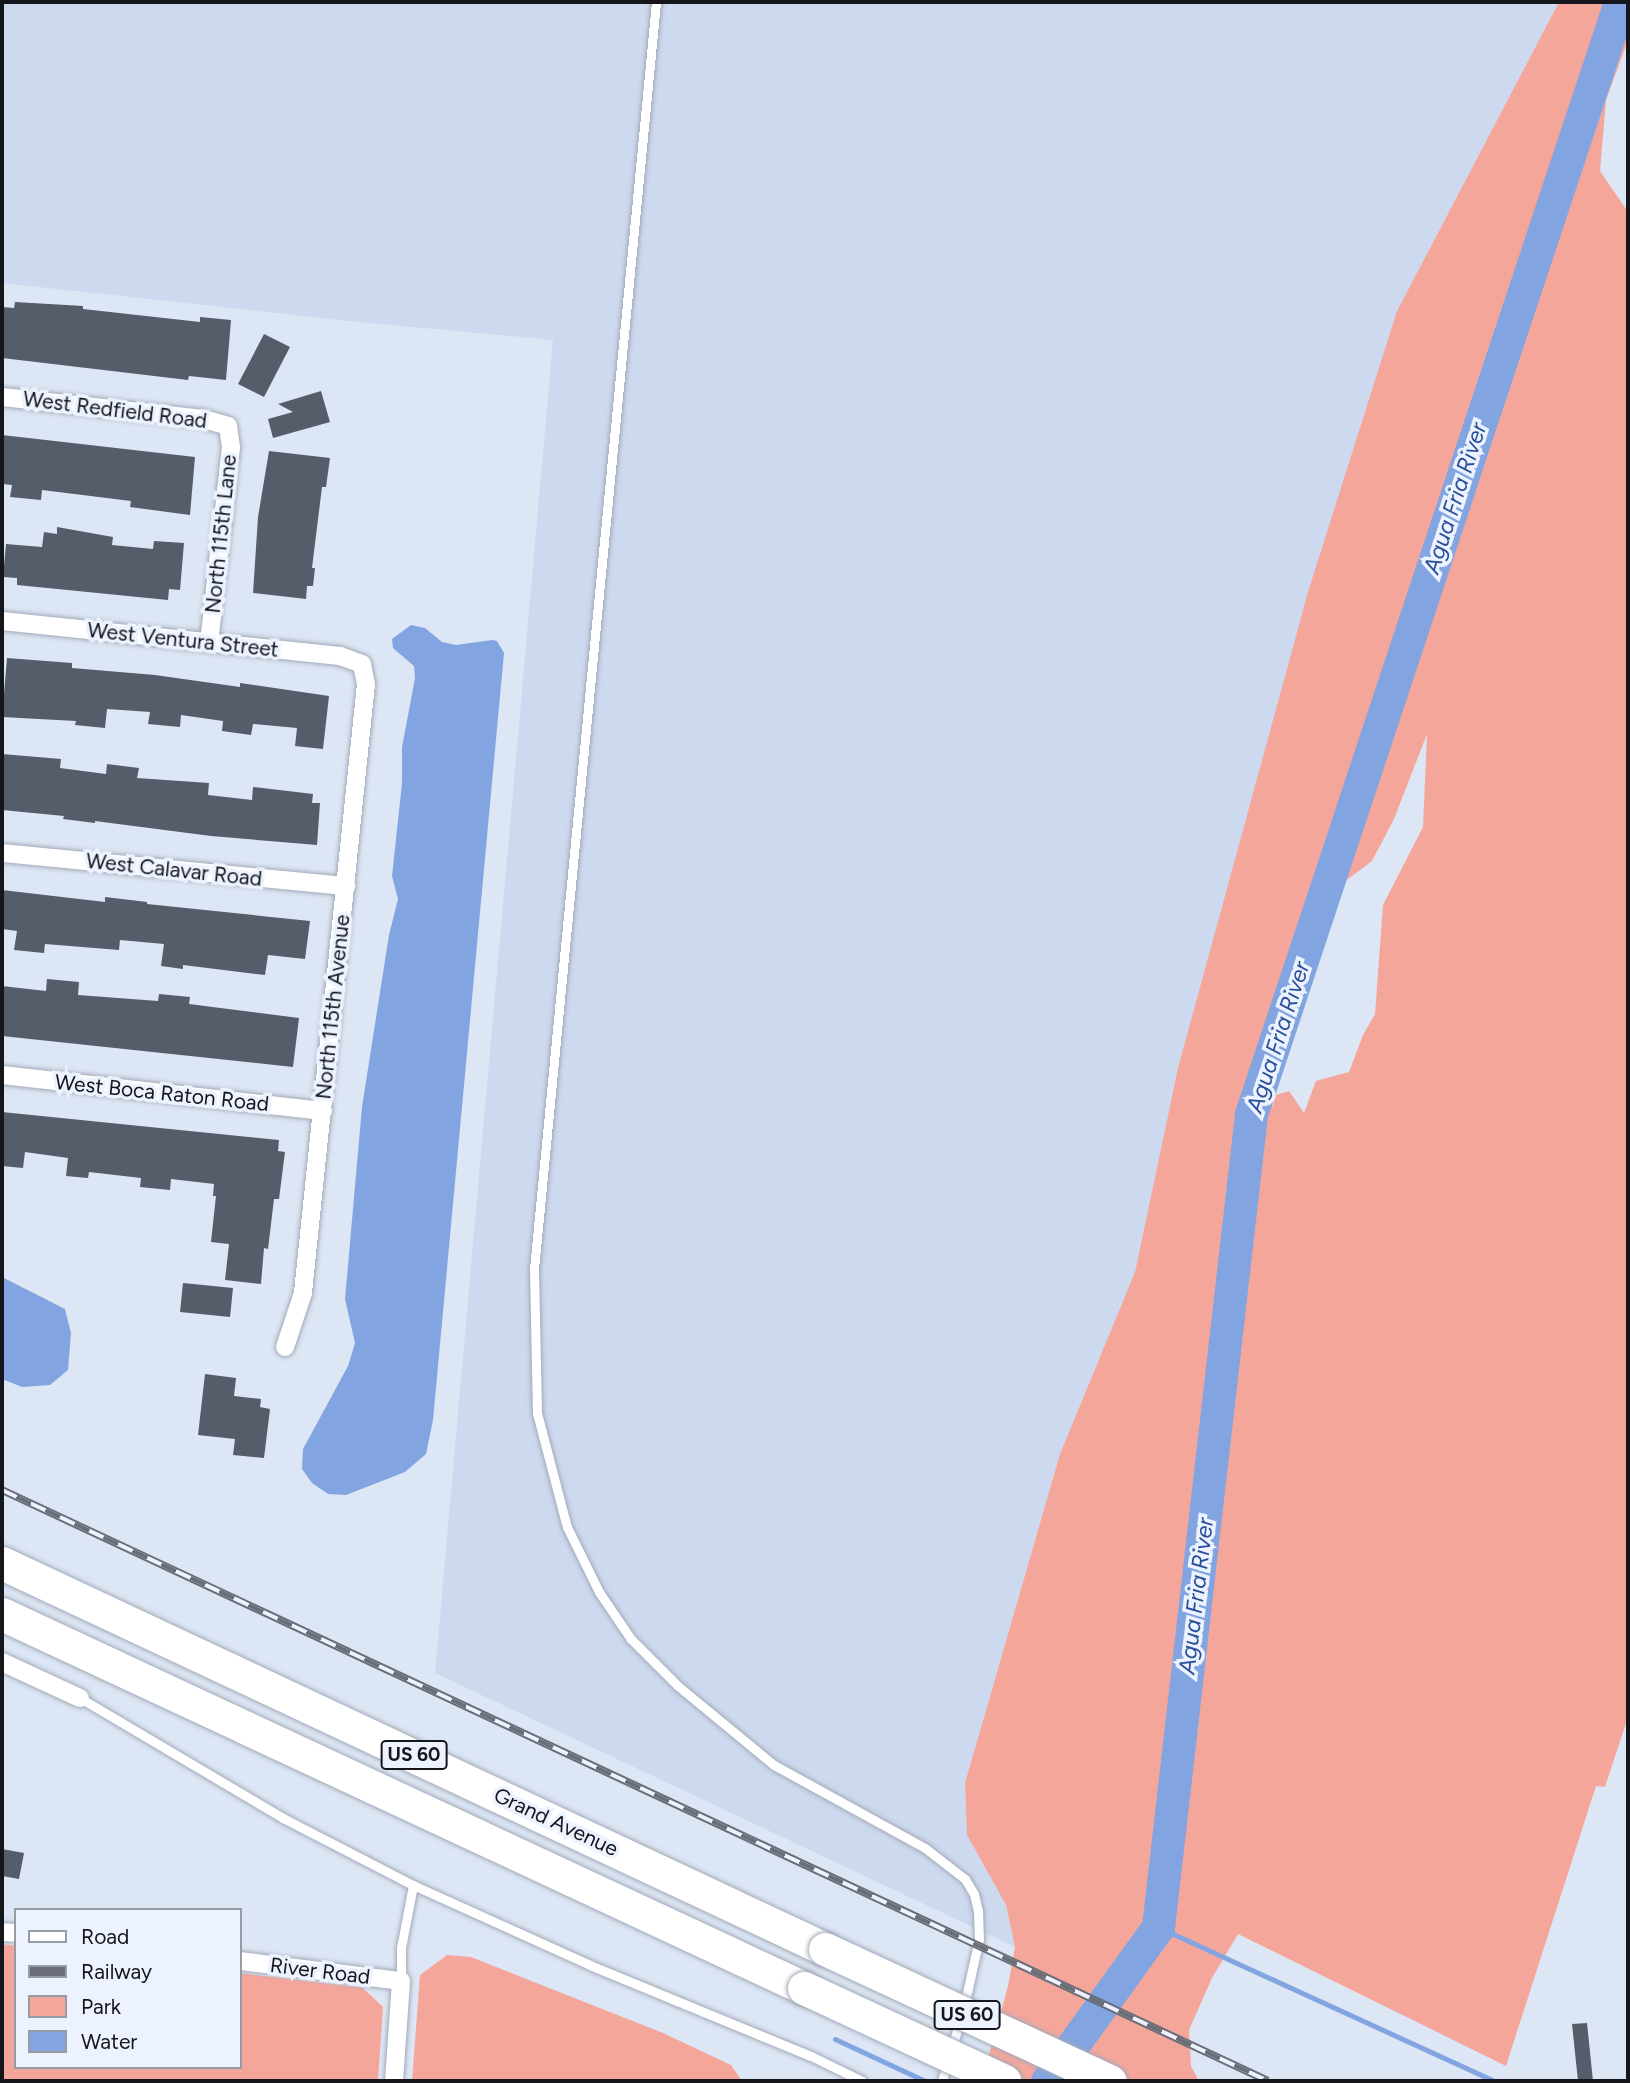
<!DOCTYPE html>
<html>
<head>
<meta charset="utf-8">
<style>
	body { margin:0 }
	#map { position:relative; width:1630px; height:2083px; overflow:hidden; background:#dde6f4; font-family:Figtree,sans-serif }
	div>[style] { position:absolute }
	.built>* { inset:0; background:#cdd9ee }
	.green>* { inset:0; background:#f5a69b }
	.water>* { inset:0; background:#82a5e2 }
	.stream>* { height:5px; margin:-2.5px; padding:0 2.5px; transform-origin:2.5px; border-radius:2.5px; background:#82a5e2 }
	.river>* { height:33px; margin:-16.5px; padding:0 16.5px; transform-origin:16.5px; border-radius:16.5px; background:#82a5e2 }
	.building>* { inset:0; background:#565d6a }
	.roads { filter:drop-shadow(0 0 2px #a2aab8) drop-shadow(0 0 2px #a2aab8) }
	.lane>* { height:9px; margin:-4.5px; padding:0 4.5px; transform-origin:4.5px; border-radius:4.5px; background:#fff }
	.street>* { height:18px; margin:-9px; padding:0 9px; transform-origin:9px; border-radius:9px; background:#fff }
	.highway>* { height:33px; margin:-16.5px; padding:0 16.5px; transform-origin:16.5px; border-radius:16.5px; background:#fff }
	.rail>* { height:8px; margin-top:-4px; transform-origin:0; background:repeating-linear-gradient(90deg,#ecf3ff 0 16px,#696e78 0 32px); box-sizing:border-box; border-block:2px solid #696e78 }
	.bridges { filter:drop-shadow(0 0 2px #a2aab8) drop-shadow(0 0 2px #a2aab8) }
	.highway-bridge>* { height:33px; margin:-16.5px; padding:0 16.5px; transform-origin:16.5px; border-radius:16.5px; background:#fff }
	span { translate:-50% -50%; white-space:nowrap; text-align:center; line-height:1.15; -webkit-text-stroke:7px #ecf3ff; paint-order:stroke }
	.shield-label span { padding:2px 5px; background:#ecf3ff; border:2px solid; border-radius:5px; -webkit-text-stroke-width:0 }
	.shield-label { font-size:19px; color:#14161c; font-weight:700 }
	.street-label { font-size:21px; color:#14161c }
	.water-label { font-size:23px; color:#284f98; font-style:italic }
	.frame { position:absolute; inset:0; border:4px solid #14161c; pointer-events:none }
	.legend { position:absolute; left:14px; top:1908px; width:228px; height:161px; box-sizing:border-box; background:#ecf3ff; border:2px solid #969ba4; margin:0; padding:9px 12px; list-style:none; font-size:21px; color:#14161c }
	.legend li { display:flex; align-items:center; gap:14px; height:35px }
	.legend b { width:35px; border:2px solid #969ba4 }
</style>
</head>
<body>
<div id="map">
	<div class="built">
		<div style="clip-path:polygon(2px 2px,1559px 2px,1397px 311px,1178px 1068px,1135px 1272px,1060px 1454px,965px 1783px,967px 1835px,1006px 1905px,1015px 1947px,435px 1673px,553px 340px,358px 322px,2px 283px)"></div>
	</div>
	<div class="green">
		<div style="clip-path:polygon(evenodd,1559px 2px,1628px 2px,1628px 40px,1606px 100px,1600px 171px,1628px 212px,1628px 1717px,1605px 1787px,1596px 1786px,1506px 2066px,1238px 1934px,1212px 1978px,1189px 2030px,1191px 2066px,1199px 2081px,975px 2081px,987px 2062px,1008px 1986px,1015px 1947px,1006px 1905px,967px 1835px,965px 1783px,1060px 1454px,1135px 1272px,1178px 1068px,1308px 592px,1397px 311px,1559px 2px,1427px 734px,1423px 827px,1383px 905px,1375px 1014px,1363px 1035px,1349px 1072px,1316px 1081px,1304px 1113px,1289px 1091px,1276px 1095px,1272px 1107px,1248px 1099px,1304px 912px,1372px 861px,1394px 819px,1427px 734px)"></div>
		<div style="clip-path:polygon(2px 1944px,16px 1946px,16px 2067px,240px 2067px,240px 1973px,363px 1988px,383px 2007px,378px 2081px,2px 2081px)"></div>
		<div style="clip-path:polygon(447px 1955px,471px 1957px,663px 2033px,731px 2065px,742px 2081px,412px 2081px,420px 1975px)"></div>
	</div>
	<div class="water">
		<div style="clip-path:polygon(411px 625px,425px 628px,442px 642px,456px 645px,492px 640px,497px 641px,504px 653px,433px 1420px,426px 1454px,405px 1472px,346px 1495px,328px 1494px,312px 1483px,302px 1469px,303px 1449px,348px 1366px,355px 1343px,345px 1299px,362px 1107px,389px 935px,398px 899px,392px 876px,402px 783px,402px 747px,415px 678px,414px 666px,393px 648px,392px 639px)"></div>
		<div style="clip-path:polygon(2px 1277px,65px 1309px,71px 1333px,68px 1370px,50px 1385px,22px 1387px,2px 1379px)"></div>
	</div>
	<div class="stream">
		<div style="left:1158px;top:1927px;width:370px;rotate:24.6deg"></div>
		<div style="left:835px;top:2039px;width:99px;rotate:25deg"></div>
	</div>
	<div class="river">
		<div style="left:1047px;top:2081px;width:190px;rotate:-54.2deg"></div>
		<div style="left:1158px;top:1927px;width:818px;rotate:-83.47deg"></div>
		<div style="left:1251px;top:1114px;width:1172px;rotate:-71.64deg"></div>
	</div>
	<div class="building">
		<div style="clip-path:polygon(15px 302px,83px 306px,83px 309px,200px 322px,200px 317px,231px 320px,226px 380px,189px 376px,188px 380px,2px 358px,2px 307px,14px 308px)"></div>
		<div style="clip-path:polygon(264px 334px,290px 347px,264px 397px,238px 384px)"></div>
		<div style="clip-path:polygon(321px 391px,330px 422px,273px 438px,268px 419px,293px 412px,278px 404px)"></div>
		<div style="clip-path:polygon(2px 435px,195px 457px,190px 515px,130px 507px,131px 501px,42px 490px,41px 500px,10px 497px,12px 485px,2px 484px)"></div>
		<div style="clip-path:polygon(269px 451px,330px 458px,326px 487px,322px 487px,312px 568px,315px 568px,313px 586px,307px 586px,306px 599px,253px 593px,258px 517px)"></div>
		<div style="clip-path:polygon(57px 527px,113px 537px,112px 545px,153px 549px,154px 541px,184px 543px,180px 590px,169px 589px,168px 600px,17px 585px,17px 578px,3px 577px,6px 544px,42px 547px,44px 532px,57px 534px)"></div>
		<div style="clip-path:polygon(7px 658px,72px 663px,72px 668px,155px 675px,240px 687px,240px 683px,329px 696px,323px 749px,295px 746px,297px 728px,253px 724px,251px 735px,222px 731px,223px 721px,181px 715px,180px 727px,148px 724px,150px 712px,107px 709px,105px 728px,75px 725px,76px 721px,2px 717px)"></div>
		<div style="clip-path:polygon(2px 754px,61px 759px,60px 768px,106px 774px,107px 764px,139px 768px,137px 778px,209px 783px,208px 795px,252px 800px,253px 787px,313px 794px,312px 803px,320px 803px,317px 845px,211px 836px,95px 821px,95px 823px,63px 819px,64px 816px,2px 810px)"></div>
		<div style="clip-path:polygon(2px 890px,105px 902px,105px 897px,147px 902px,147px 904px,310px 921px,305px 959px,268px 955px,265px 975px,183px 965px,183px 969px,161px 966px,164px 944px,120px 940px,119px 950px,45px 944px,44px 953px,14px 950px,17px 931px,2px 929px)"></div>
		<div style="clip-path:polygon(47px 979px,79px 982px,78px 995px,158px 1001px,159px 994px,190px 997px,189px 1004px,299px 1018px,293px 1067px,2px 1036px,2px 986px,46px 991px)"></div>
		<div style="clip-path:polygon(2px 1112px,279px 1140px,278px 1151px,285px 1152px,279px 1199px,274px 1199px,268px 1249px,264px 1248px,261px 1284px,225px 1280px,229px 1244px,211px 1242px,216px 1196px,213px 1196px,214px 1184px,171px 1179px,170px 1190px,140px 1187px,141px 1178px,89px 1172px,88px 1178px,66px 1176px,68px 1158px,25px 1152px,23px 1168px,2px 1166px)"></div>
		<div style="clip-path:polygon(183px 1283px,233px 1288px,230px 1317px,180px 1312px)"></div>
		<div style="clip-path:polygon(205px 1374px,236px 1378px,234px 1396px,261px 1399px,260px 1407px,270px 1409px,264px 1458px,233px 1455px,235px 1439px,198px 1435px)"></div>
		<div style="clip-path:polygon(2px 1849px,24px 1853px,19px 1879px,2px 1876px)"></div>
		<div style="clip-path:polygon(1587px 2023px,1593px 2081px,1578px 2081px,1572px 2024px)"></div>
	</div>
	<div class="roads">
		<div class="lane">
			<div style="left:656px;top:2px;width:1274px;rotate:95.5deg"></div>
			<div style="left:534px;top:1270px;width:143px;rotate:88.8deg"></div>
			<div style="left:537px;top:1413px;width:118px;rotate:75.3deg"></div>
			<div style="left:567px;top:1527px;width:72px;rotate:63.8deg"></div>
			<div style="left:599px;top:1592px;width:57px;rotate:55.8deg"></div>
			<div style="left:631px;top:1639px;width:66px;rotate:45deg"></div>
			<div style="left:678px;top:1686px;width:124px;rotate:39.5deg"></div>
			<div style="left:774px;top:1765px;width:172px;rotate:28.8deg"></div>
			<div style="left:925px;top:1848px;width:51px;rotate:37.8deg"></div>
			<div style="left:965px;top:1879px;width:17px;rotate:59deg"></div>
			<div style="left:974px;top:1894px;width:17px;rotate:77deg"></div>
			<div style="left:978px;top:1911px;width:28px;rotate:88deg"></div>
			<div style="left:979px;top:1939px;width:69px;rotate:102.6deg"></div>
			<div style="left:80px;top:1698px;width:236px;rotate:30.6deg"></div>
			<div style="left:283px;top:1818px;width:146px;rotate:27.3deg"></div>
			<div style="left:413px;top:1885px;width:202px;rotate:24.3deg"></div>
			<div style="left:597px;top:1968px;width:231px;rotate:22.4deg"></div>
			<div style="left:811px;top:2056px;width:57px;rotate:26.1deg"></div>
			<div style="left:401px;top:1981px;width:33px;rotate:-90deg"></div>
			<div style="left:401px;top:1948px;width:64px;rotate:-79.2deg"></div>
			<div style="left:951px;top:2050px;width:31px;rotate:-73deg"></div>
			<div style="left:942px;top:2081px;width:19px;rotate:-74deg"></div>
		</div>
		<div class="street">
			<div style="left:2px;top:397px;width:203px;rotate:6.2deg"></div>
			<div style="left:204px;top:419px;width:25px;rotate:16deg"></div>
			<div style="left:228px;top:426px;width:21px;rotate:82deg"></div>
			<div style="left:231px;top:447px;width:197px;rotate:96.4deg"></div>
			<div style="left:2px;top:621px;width:340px;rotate:5.9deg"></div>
			<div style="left:340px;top:656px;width:23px;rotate:20deg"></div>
			<div style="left:362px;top:664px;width:20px;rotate:79deg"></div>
			<div style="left:366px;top:684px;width:612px;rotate:95.91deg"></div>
			<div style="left:303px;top:1293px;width:57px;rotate:108.4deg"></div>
			<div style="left:2px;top:853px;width:346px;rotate:5.5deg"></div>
			<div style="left:2px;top:1075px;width:323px;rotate:6.4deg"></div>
			<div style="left:2px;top:1662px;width:86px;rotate:24.8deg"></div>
			<div style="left:2px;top:1932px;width:14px;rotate:4deg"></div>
			<div style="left:240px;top:1961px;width:162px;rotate:7.1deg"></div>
			<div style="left:401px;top:1981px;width:100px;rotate:94deg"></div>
		</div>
		<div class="highway">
			<div style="left:2px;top:1563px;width:909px;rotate:25.13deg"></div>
			<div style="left:2px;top:1614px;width:885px;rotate:25deg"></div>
		</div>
	</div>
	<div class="rail">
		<div style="left:2px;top:1490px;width:1397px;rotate:25.02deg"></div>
	</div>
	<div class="bridges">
		<div class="highway-bridge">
			<div style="left:825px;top:1949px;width:314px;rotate:24.9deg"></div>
			<div style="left:804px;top:1988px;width:221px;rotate:24.9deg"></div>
		</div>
	</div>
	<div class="shield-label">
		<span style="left:414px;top:1755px">US 60</span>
		<span style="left:967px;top:2015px">US 60</span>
	</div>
	<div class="street-label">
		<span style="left:115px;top:410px;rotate:7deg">West Redfield Road</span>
		<span style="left:221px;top:534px;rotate:-84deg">North 115th Lane</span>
		<span style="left:183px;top:640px;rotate:6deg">West Ventura Street</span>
		<span style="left:174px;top:870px;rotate:6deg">West Calavar Road</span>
		<span style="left:333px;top:1007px;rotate:-84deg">North 115th Avenue</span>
		<span style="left:162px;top:1093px;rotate:6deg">West Boca Raton Road</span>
		<span style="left:556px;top:1822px;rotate:25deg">Grand Avenue</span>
		<span style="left:320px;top:1971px;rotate:7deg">River Road</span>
	</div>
	<div class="water-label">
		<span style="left:1455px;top:498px;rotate:-72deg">Agua Fria River</span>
		<span style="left:1278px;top:1037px;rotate:-72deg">Agua Fria River</span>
		<span style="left:1196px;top:1596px;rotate:-83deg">Agua Fria River</span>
	</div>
	<div class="frame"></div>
	<ul class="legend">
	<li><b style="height:9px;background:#fff"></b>Road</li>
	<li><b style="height:9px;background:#696e78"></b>Railway</li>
	<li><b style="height:19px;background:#f5a69b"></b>Park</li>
	<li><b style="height:19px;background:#82a5e2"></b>Water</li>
	</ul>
</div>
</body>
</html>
